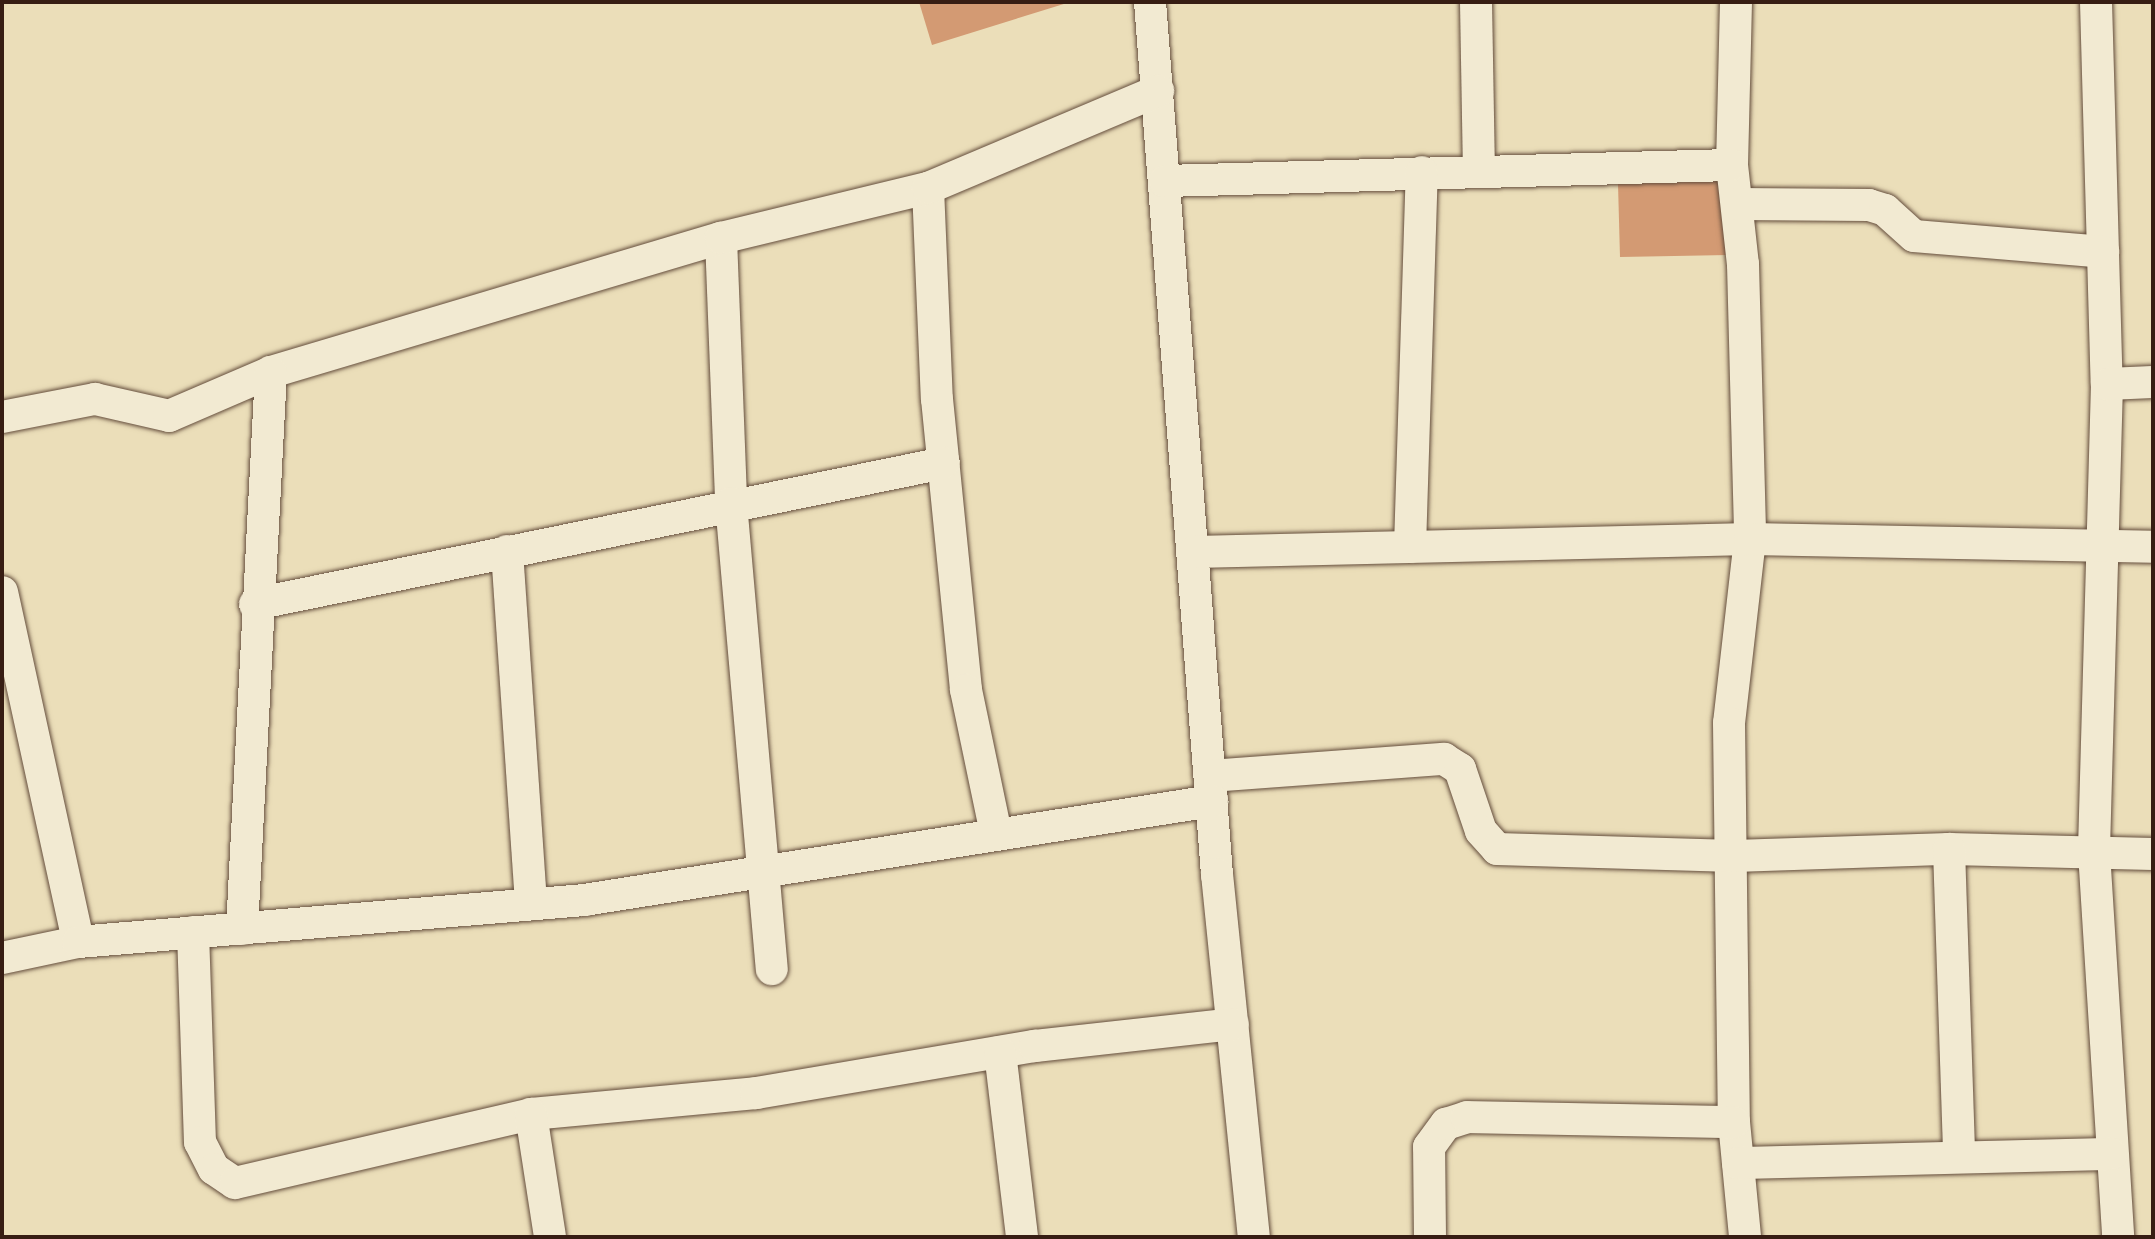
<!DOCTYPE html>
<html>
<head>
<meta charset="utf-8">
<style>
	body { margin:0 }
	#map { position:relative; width:2155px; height:1239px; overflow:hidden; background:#ebdeb9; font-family:"IM FELL Double Pica",serif }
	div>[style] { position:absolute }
	.building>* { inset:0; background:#d39a73 }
	.roads { filter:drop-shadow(0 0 2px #644d3c) drop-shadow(0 0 2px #644d3c) }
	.street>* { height:32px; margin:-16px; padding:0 16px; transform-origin:16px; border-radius:16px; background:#f2ead2 }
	span { translate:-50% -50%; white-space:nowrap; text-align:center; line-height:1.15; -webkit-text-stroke:6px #f2ead2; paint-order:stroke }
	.frame { position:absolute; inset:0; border:4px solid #371d13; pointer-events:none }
</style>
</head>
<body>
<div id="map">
	<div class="building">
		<div style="clip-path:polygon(919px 2px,1067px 2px,1067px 3px,932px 45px)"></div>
		<div style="clip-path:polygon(1726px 181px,1728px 255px,1620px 257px,1618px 184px)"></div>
	</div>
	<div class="roads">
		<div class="street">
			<div style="left:1150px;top:2px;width:875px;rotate:85.61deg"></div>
			<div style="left:1217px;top:874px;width:365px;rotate:84.2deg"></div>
			<div style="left:1476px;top:2px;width:168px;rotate:89deg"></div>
			<div style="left:1736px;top:2px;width:163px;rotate:91.4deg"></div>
			<div style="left:1732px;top:165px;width:100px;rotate:83.7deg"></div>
			<div style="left:1743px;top:264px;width:275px;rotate:88.5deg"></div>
			<div style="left:1750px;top:539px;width:185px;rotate:96.5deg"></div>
			<div style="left:1729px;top:723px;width:399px;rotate:89.3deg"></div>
			<div style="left:1734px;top:1122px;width:116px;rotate:84.5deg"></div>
			<div style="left:2096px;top:2px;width:382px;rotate:88.4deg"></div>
			<div style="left:2107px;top:384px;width:468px;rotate:91.6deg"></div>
			<div style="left:2094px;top:852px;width:386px;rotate:86.4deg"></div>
			<div style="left:1165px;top:181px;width:567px;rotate:-1.62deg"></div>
			<div style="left:928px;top:188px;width:211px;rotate:87.6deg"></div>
			<div style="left:937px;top:399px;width:292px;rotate:84.3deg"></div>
			<div style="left:966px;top:690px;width:147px;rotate:78.2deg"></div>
			<div style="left:1737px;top:204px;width:132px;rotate:0.4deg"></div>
			<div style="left:1869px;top:205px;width:17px;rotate:17deg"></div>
			<div style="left:1885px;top:210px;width:39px;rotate:42deg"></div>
			<div style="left:1914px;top:236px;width:190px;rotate:4.8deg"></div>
			<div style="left:721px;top:238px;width:265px;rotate:87.8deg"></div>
			<div style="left:731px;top:503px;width:468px;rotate:85deg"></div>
			<div style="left:2107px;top:384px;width:46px;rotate:-2.5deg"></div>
			<div style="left:2px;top:417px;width:95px;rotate:-11deg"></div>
			<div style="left:95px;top:399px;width:76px;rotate:12.9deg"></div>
			<div style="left:169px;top:416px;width:111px;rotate:-23.3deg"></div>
			<div style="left:271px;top:372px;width:470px;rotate:-16.6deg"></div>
			<div style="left:721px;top:238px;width:213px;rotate:-13.6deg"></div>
			<div style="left:928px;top:188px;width:250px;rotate:-22.9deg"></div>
			<div style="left:1410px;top:547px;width:375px;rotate:-88.2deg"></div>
			<div style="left:507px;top:551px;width:354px;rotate:86.1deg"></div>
			<div style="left:1194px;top:552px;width:556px;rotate:-1.34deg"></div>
			<div style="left:1750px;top:539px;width:403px;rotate:1.1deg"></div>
			<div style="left:2px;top:592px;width:358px;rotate:77.7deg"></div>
			<div style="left:255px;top:604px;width:703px;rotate:-11.57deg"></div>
			<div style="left:1210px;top:776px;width:235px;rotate:-4.2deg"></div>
			<div style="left:1444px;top:759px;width:19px;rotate:32deg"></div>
			<div style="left:1460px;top:769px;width:65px;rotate:71.3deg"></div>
			<div style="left:1481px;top:831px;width:24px;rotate:48deg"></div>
			<div style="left:1497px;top:849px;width:237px;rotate:1.7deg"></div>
			<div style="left:1734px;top:856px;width:215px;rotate:-1.9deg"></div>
			<div style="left:1949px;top:849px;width:204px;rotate:1.4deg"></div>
			<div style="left:1949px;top:849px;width:307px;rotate:88.1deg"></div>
			<div style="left:242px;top:929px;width:558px;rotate:-87.02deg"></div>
			<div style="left:193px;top:932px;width:210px;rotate:88.1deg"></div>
			<div style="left:200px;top:1142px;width:30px;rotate:63deg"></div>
			<div style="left:214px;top:1169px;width:25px;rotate:34deg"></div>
			<div style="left:235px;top:1183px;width:304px;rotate:-13.1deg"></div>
			<div style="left:531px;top:1114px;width:226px;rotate:-5.3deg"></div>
			<div style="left:756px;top:1093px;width:283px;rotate:-9.6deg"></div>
			<div style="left:1035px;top:1046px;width:199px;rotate:-6.3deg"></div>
			<div style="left:2px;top:958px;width:78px;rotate:-11.9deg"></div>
			<div style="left:78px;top:942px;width:508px;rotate:-4.74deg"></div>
			<div style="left:584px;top:900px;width:636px;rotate:-8.96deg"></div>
			<div style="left:1000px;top:1052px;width:186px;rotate:83.2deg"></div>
			<div style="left:531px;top:1114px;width:124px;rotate:81.2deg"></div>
			<div style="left:1738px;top:1163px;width:373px;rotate:-1.4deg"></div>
			<div style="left:1430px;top:1237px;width:90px;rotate:-90.6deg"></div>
			<div style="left:1429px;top:1147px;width:29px;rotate:-54deg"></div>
			<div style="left:1446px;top:1124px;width:22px;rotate:-18deg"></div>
			<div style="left:1467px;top:1117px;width:267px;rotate:1.1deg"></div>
		</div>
	</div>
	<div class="frame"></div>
</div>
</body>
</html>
